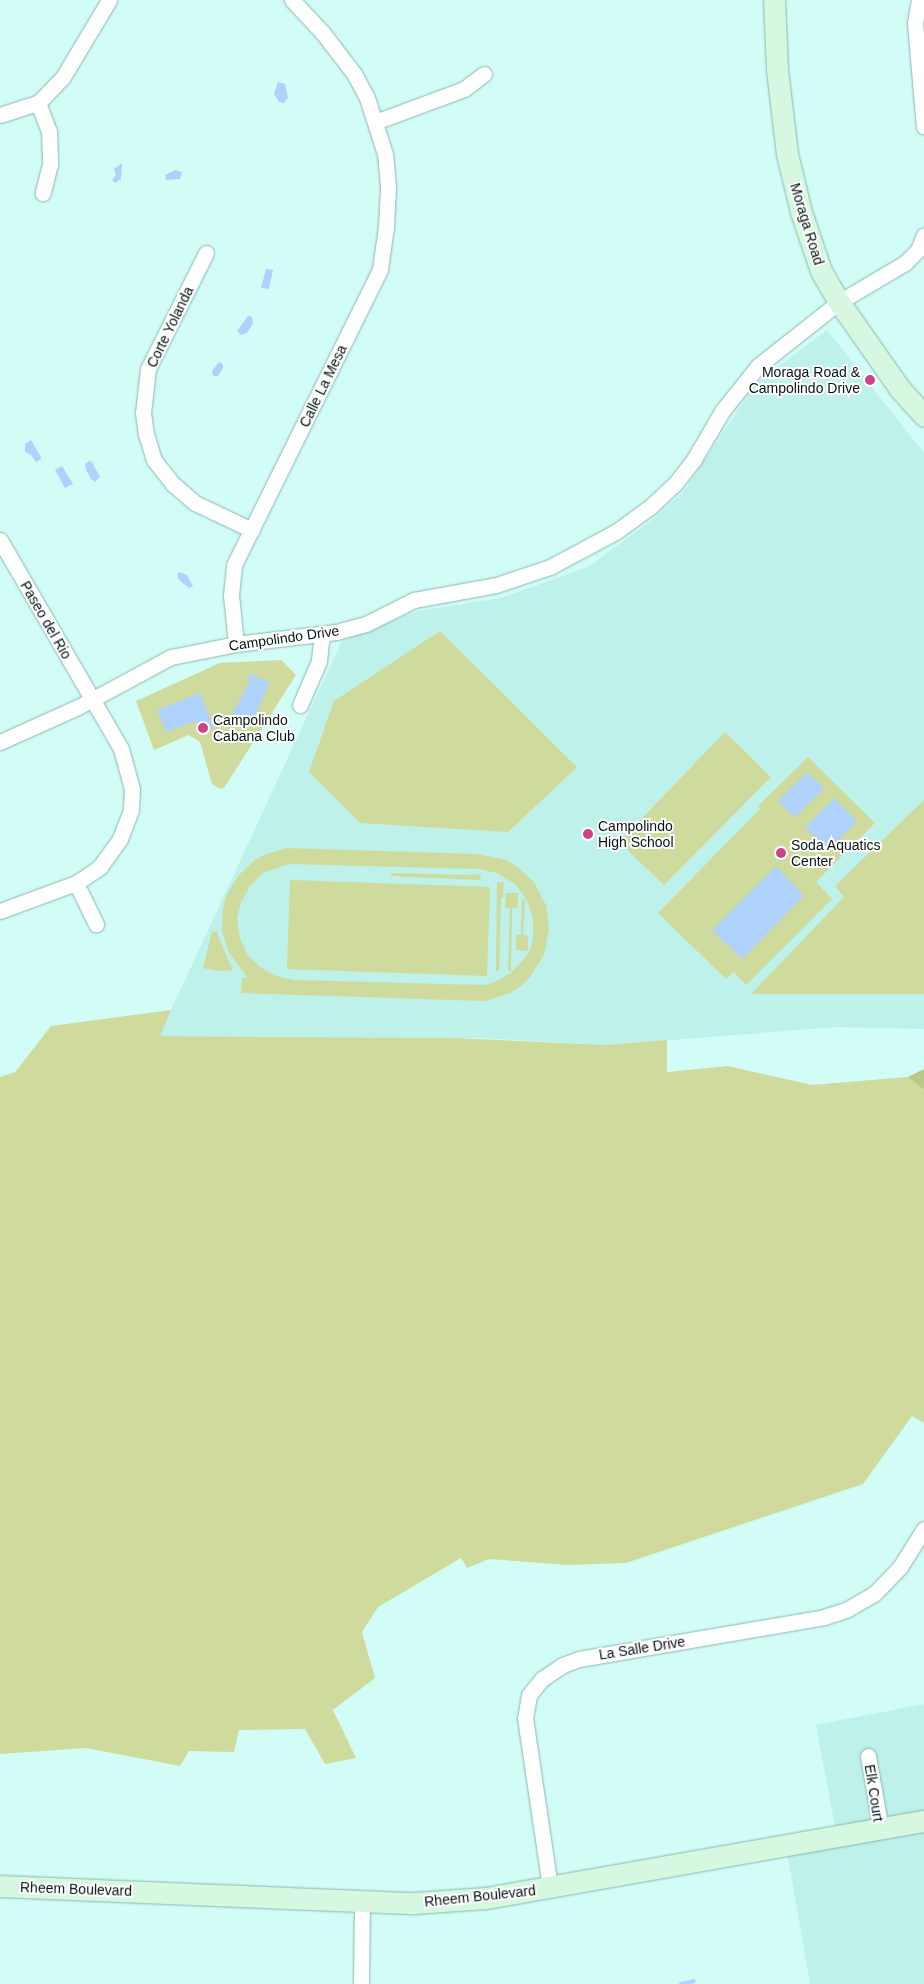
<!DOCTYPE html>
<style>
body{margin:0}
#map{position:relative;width:924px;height:1984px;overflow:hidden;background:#d1fdf6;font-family:Arial,sans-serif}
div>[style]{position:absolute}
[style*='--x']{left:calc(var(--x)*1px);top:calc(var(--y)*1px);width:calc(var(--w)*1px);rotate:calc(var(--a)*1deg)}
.built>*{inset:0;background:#bdf1ea}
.green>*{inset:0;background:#cedb9d}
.forest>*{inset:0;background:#bac786}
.water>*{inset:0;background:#aed2fc}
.stream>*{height:4px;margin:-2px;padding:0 2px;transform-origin:2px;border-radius:2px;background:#aed2fc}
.roads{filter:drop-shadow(0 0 1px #8cb6b0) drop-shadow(0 0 1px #8cb6b0)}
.street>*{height:15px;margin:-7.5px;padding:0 7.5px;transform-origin:7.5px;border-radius:7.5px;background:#fff}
.secondary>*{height:21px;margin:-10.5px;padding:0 10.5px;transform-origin:10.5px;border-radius:10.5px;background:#d6f8e0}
.dots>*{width:14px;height:14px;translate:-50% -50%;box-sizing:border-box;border:2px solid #fff;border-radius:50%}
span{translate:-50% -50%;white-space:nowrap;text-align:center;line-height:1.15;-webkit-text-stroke:4px #fff;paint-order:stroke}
.street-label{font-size:14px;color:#041412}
.poi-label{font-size:14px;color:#041412}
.right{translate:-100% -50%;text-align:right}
.left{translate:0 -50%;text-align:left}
</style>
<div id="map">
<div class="built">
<i style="clip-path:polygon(827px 330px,924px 453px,924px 1029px,836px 1027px,607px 1045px,479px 1038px,159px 1036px,342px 641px,417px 611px,501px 598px,588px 567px,652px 520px,683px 492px,757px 382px)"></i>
<i style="clip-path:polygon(924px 1704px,924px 1984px,810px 1984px,786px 1846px,837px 1837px,816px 1725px)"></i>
</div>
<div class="green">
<i style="clip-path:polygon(440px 631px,577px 767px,508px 832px,360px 823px,309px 772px,334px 701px)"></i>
<i style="clip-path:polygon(281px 660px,296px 675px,224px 788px,220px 789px,212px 784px,200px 742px,189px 735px,154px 750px,136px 701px,220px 663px)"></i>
<i style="clip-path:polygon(725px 732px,771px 777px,664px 885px,619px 842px)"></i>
<i style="clip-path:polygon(808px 757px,875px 823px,816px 882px,832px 899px,746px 985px,734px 972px,726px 979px,658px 913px,760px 809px,758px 806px)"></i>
<i style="clip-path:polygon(924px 800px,924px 994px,751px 994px,844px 897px,835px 886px)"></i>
<i style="clip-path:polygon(evenodd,287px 848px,478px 854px,503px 859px,515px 865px,534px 882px,546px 905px,549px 930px,544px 955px,530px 977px,521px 986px,510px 993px,486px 1001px,241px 993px,242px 978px,248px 978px,229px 953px,222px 931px,223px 908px,226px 896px,238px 876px,255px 860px,264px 855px,287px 848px,289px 864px,478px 869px,497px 873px,515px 884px,527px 900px,533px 919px,533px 940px,530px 949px,525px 958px,511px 973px,493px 983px,483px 985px,294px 980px,276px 976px,260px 967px,247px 954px,240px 938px,237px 919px,241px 902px,250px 886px,263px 873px,289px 864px)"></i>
<i style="clip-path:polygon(391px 873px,465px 875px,481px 874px,480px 880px,391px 876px)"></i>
<i style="clip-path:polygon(290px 880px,490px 887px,487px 976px,287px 969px)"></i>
<i style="clip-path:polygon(497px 882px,504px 882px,503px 898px,501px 898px,499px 971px,496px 971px)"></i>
<i style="clip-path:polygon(506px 893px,518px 893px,518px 908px,512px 908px,511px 971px,508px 971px,510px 908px,505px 908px)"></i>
<i style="clip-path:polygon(522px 899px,525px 899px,523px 935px,528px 936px,528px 951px,516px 950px,516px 935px,521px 935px)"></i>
<i style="clip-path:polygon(218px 931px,218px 936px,233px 970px,218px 971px,203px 968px,212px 932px)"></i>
<i style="clip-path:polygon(171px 1010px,160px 1036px,455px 1038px,607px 1045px,667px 1040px,667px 1072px,728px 1066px,812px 1085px,908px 1077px,924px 1090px,924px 1423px,912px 1416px,863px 1484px,626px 1563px,567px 1565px,489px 1559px,467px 1568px,461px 1558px,378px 1607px,362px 1632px,375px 1678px,333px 1710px,356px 1758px,325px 1764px,305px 1729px,239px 1730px,234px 1752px,189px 1751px,180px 1766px,86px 1748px,0 1754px,0 1077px,15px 1072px,51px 1026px)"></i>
</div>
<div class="forest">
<i style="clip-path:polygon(924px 1069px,924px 1090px,908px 1077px)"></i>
</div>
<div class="water">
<i style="clip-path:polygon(278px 82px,285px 84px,288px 98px,284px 103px,279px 102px,274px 94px)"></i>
<i style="clip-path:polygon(122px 163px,121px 179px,115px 183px,112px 180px,116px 175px,114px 169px)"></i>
<i style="clip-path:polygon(175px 170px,182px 172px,180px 179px,166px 180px,165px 175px)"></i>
<i style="clip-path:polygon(266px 269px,273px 270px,269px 289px,261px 288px)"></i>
<i style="clip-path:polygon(248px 316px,252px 317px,253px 323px,247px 333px,241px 335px,237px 331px)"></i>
<i style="clip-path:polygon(219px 362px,223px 364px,223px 368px,218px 376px,213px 376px,212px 371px)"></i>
<i style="clip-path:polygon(31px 440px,41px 457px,41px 459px,36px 462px,31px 455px,25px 452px,25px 444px)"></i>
<i style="clip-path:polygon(89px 461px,92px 462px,100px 477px,95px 482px,91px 479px,86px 470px,85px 464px)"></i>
<i style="clip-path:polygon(62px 466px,73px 484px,65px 488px,55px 470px)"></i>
<i style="clip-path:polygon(179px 572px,187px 575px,193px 586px,189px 588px,179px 580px,177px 575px)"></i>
<i style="clip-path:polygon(249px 673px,270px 682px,252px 722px,231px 712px,237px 706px,249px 681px)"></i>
<i style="clip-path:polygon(200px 693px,214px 728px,201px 733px,196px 721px,166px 732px,157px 710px)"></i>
<i style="clip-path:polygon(807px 772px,824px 788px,795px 817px,778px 801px)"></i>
<i style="clip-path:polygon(834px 798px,857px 821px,828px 850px,805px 827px)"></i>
<i style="clip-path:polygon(776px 866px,804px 896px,742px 959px,712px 930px)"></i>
</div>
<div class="stream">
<i style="--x:681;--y:1984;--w:13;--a:-13"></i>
</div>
<div class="roads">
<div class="street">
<i style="--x:919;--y:0;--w:23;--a:100"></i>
<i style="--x:915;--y:23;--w:104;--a:85.1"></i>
<i style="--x:38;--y:103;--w:30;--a:69"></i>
<i style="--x:49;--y:131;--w:33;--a:88"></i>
<i style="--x:50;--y:164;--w:30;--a:104"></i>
<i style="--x:0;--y:115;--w:40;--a:-18"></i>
<i style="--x:38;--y:103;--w:36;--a:-46"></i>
<i style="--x:63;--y:77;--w:90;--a:-59.1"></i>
<i style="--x:375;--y:122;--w:95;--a:-20.3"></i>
<i style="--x:464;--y:89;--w:25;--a:-37"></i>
<i style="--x:206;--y:253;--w:130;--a:116.6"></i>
<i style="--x:148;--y:369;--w:44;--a:96.5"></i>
<i style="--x:143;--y:413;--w:21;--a:82"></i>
<i style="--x:146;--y:434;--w:27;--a:73"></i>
<i style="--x:154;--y:460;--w:31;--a:52"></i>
<i style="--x:173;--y:484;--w:29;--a:41"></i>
<i style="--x:195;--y:503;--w:63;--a:25.3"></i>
<i style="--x:0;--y:540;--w:241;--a:59.9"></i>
<i style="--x:121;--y:749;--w:41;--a:74.6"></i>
<i style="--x:132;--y:789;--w:21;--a:93"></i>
<i style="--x:131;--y:810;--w:31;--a:111"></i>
<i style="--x:120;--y:839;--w:34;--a:126"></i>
<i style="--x:100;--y:867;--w:29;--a:146"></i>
<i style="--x:76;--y:883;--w:81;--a:159.8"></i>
<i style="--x:236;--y:644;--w:49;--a:-95.8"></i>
<i style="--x:231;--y:595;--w:30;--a:-84"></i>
<i style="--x:234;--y:565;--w:330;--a:-63.7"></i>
<i style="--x:380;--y:269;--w:42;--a:-81.9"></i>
<i style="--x:386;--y:227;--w:40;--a:-87.1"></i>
<i style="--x:388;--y:187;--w:33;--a:-95"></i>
<i style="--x:385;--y:154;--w:59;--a:-107.8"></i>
<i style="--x:367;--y:98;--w:26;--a:-118"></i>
<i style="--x:355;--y:75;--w:54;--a:-127.5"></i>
<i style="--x:322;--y:32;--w:44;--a:-133.2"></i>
<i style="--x:300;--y:705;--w:48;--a:-66.6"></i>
<i style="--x:319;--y:661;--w:27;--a:-84"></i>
<i style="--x:0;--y:742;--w:85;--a:-24.2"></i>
<i style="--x:78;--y:707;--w:106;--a:-28.3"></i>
<i style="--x:171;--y:657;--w:66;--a:-11.3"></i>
<i style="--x:236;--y:644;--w:101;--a:-6.8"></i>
<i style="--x:336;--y:632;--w:31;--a:-15"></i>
<i style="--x:366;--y:624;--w:54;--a:-26.6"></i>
<i style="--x:414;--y:600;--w:83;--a:-10.4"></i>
<i style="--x:496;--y:585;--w:57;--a:-18.4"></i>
<i style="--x:550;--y:567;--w:76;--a:-28.2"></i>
<i style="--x:617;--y:531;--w:41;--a:-36"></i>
<i style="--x:650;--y:507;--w:33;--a:-43"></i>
<i style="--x:674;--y:485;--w:33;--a:-52"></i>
<i style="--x:694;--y:459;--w:57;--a:-59.4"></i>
<i style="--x:723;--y:410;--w:56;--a:-51.5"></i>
<i style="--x:758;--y:366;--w:103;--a:-38.3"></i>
<i style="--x:839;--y:302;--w:77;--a:-30.6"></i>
<i style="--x:905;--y:263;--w:18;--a:-45"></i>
<i style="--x:918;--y:250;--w:16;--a:-68"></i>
<i style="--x:76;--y:883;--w:46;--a:64"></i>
<i style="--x:868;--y:1756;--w:75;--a:80"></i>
<i style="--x:550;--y:1887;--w:171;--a:-98.4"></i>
<i style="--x:525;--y:1718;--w:23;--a:-80"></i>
<i style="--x:529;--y:1695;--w:21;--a:-51"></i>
<i style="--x:542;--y:1679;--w:25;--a:-34"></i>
<i style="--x:563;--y:1665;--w:17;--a:-21"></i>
<i style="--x:579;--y:1659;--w:249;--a:-9.7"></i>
<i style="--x:824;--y:1617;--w:23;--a:-18"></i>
<i style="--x:846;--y:1610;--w:32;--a:-30"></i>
<i style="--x:874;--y:1594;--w:37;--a:-46"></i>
<i style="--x:900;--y:1567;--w:45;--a:-57.7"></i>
<i style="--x:361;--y:1984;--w:84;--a:-89.3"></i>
</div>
<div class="secondary">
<i style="--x:774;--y:0;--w:70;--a:87.5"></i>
<i style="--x:777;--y:70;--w:85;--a:83.2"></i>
<i style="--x:787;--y:154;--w:60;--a:76.4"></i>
<i style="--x:801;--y:212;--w:62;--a:71.3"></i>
<i style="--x:821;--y:271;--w:36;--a:60"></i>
<i style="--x:839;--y:302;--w:106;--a:55"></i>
<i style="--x:900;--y:389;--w:36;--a:48"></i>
<i style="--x:0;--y:1886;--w:414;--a:2.4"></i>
<i style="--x:414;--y:1903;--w:72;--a:-4"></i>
<i style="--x:486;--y:1898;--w:445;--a:-10"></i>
</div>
</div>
<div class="dots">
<i style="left:870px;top:380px;background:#ca4587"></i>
<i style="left:203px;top:728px;background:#ca4587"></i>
<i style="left:588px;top:834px;background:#ca4587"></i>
<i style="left:781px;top:853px;background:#ca4587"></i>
</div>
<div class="street-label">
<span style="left:807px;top:224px;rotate:73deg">Moraga Road</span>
<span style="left:170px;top:327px;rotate:-64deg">Corte Yolanda</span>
<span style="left:323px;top:386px;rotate:-64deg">Calle La Mesa</span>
<span style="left:46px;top:620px;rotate:60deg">Paseo del Rio</span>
<span style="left:284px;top:638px;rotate:-8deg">Campolindo Drive</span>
<span style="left:642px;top:1648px;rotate:-9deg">La Salle Drive</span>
<span style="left:874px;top:1793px;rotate:81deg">Elk Court</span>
<span style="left:76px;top:1889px;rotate:2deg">Rheem Boulevard</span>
<span style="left:480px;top:1896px;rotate:-6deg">Rheem Boulevard</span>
</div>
<div class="poi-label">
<span class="right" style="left:860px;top:380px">Moraga Road &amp;<br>Campolindo Drive</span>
<span class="left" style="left:213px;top:728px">Campolindo<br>Cabana Club</span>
<span class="left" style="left:598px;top:834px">Campolindo<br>High School</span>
<span class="left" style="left:791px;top:853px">Soda Aquatics<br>Center</span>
</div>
</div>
